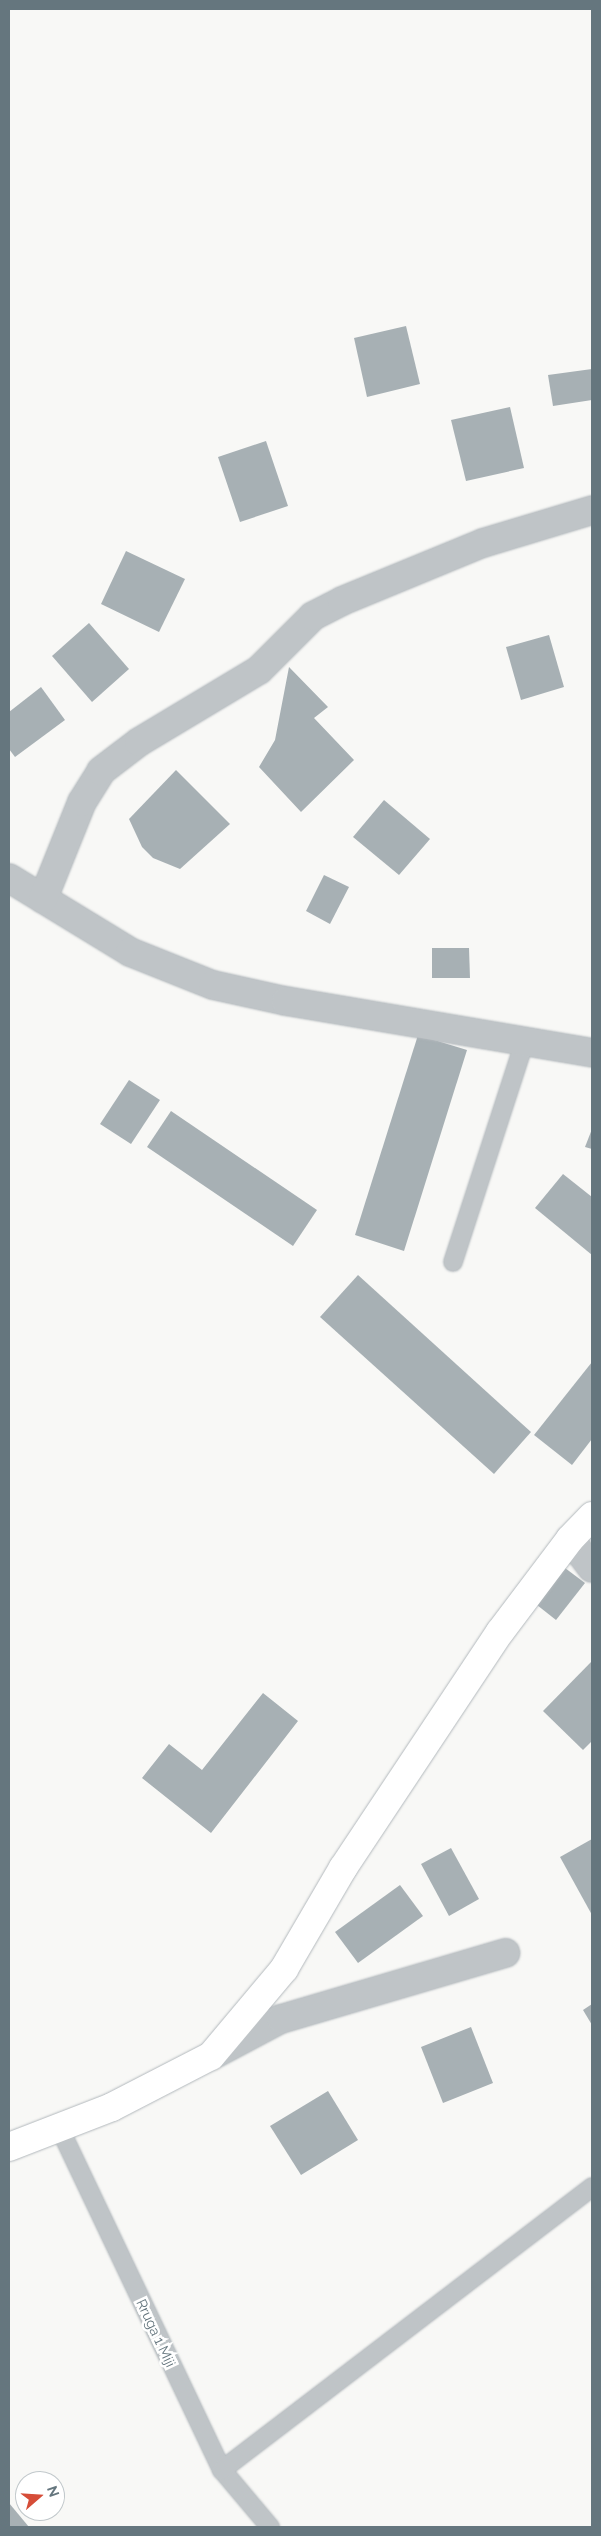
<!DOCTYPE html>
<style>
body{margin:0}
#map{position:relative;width:601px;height:2536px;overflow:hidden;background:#f8f8f6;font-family:Raleway,sans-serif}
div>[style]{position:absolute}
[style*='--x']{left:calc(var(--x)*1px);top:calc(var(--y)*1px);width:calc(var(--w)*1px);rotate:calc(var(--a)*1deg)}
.building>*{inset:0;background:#a7b0b4}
.roads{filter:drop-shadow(0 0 1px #b2b8bc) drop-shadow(0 0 1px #b2b8bc)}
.lane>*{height:18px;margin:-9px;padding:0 9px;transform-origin:9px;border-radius:9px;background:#bfc4c7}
.street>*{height:28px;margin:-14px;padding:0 14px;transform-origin:14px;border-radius:14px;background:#bfc4c7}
.secondary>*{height:28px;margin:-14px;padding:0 14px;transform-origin:14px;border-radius:14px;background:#fff}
span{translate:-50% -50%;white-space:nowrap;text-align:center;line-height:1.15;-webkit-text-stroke:5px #fff;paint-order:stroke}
.street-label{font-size:14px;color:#65767e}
.frame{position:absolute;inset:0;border:10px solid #65767e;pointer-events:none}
.north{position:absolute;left:15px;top:2471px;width:50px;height:50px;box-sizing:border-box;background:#fff;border:1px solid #c1c8cb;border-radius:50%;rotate:71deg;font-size:14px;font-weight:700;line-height:20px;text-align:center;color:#65767e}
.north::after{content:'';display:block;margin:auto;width:18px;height:22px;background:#d64d38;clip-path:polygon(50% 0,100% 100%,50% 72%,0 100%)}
</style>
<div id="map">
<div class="building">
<i style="clip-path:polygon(406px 326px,420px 384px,367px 397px,354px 338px)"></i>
<i style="clip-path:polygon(592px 369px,592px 400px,553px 406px,548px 375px)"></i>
<i style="clip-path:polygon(510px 407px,524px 468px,466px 481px,451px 420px)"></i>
<i style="clip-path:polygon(266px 441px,288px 506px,240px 522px,218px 457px)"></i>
<i style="clip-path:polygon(126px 551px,185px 579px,159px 632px,101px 604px)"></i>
<i style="clip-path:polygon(89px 623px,129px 669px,92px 702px,52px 656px)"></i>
<i style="clip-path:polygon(549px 635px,564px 687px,521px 700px,506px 647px)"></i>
<i style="clip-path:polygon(289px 667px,328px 707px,314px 718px,354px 760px,301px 812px,259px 767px,275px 740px)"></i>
<i style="clip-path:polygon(41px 687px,65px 720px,15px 757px,9px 749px,9px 712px)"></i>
<i style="clip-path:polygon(176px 770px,230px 824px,180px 869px,153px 858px,142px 847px,129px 819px)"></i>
<i style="clip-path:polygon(384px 800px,430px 839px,399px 875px,353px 837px)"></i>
<i style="clip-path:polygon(324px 875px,349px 887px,330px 924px,306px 911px)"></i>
<i style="clip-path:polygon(432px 948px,469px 948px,470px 978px,432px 978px)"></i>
<i style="clip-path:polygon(418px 1035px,467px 1050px,404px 1251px,355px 1235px)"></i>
<i style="clip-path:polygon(129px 1080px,160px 1100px,131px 1144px,100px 1124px)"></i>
<i style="clip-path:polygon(171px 1111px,317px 1210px,293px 1246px,147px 1147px)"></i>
<i style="clip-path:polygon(592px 1129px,592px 1149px,585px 1147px)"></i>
<i style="clip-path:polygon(563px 1174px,592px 1197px,592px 1255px,535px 1208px)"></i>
<i style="clip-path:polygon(358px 1275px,531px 1432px,494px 1474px,320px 1317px)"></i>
<i style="clip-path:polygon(592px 1362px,592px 1439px,572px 1465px,534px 1435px)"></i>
<i style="clip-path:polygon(565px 1568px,585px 1583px,556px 1620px,537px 1605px)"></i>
<i style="clip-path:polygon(592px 1661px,592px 1741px,583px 1750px,543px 1711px)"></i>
<i style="clip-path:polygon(263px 1693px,298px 1721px,211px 1833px,142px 1778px,169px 1744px,202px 1770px)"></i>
<i style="clip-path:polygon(592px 1839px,592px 1915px,560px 1857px)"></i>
<i style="clip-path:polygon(451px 1848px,479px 1899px,449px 1916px,421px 1864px)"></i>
<i style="clip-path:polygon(400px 1885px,423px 1916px,358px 1963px,335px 1932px)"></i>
<i style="clip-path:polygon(592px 2004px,592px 2025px,583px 2010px)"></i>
<i style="clip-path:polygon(471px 2027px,493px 2083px,443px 2103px,421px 2047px)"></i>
<i style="clip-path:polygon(328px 2091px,358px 2140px,301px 2175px,270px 2126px)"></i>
<i style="clip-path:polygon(9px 2503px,29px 2527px,9px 2527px)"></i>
</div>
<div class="roads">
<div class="lane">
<i style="--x:453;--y:1262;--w:233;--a:-72"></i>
<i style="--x:59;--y:2127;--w:380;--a:64.6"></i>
<i style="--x:222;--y:2470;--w:75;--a:49.9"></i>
<i style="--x:222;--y:2470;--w:466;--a:-37.4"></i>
</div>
<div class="street">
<i style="--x:9;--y:878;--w:142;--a:31.4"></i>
<i style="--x:130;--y:952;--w:89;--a:21.7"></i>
<i style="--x:213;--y:985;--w:75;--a:12.4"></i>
<i style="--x:286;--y:1001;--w:310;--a:9.6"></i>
<i style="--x:43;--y:899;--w:105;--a:-68.1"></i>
<i style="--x:82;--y:802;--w:36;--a:-58"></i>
<i style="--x:101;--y:771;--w:48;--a:-37.3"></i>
<i style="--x:139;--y:742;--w:140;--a:-31"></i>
<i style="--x:259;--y:670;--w:76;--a:-45"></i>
<i style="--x:313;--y:616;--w:33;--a:-27"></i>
<i style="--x:342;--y:601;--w:152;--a:-22.4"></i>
<i style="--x:483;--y:543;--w:114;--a:-16.8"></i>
<i style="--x:570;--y:1539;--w:36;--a:53"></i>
<i style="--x:211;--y:2056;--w:79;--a:-27.9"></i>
<i style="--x:281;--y:2019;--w:234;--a:-16.4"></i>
</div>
<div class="secondary">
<i style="--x:9;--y:2147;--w:110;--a:-21.2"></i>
<i style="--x:112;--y:2107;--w:111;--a:-27.3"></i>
<i style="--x:211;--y:2056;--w:114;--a:-50"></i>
<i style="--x:284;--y:1969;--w:117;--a:-59.7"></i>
<i style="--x:343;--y:1868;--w:283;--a:-56.4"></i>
<i style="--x:500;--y:1632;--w:116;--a:-53"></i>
<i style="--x:570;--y:1539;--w:32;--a:-46"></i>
</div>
</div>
<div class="street-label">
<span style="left:156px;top:2333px;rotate:65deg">Rruga 1 Miji</span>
</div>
<div class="frame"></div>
<div class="north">N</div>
</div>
